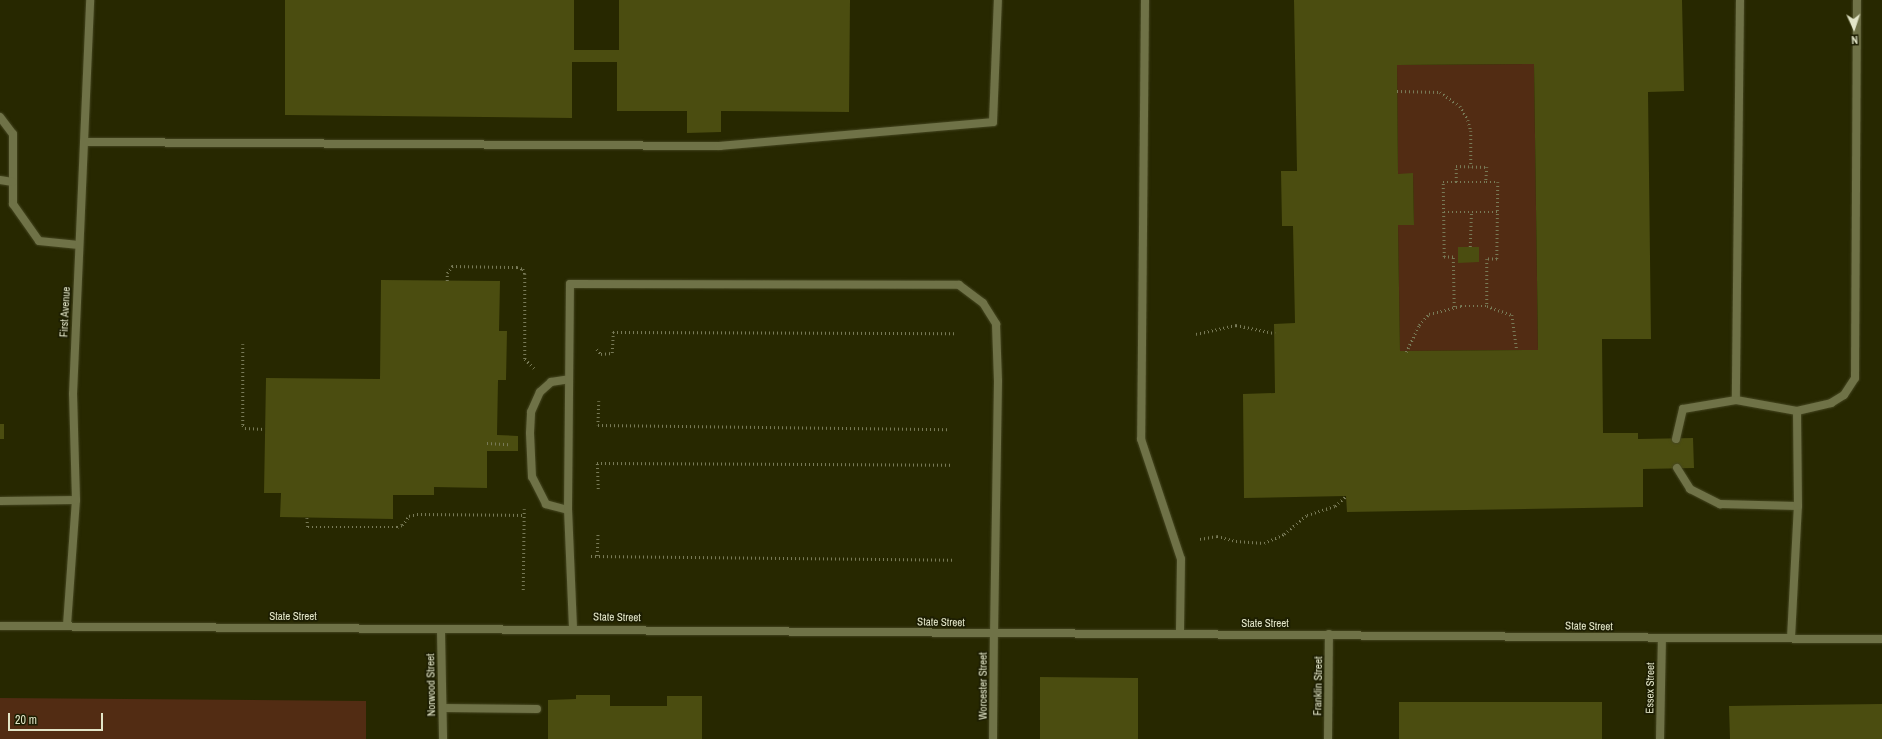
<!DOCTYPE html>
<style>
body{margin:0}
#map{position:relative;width:1882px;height:739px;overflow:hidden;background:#272800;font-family:"Archivo Narrow",sans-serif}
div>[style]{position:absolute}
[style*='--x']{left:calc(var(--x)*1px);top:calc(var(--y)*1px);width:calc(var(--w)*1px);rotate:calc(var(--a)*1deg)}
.green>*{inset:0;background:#522c13}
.building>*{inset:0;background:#4b4d10}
.path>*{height:2.5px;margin-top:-1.25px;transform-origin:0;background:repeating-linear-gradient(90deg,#787a57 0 1px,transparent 0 4px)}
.roads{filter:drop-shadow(0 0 1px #454620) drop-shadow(0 0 1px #454620)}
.service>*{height:8px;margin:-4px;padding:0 4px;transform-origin:4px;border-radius:4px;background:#6f7247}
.minor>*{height:8px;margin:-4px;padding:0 4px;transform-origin:4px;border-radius:4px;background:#6f7247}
.tertiary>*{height:8px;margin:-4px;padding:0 4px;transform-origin:4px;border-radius:4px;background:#6f7247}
span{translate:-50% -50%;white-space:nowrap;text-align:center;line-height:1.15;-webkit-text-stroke:3.5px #1d1e02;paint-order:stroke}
.street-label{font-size:11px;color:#e2e5c8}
.north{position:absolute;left:1834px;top:8px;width:40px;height:40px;-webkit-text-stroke:3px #1d1e02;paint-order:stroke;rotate:177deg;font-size:11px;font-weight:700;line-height:16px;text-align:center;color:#e2e5c8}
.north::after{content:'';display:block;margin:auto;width:14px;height:18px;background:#e2e5c8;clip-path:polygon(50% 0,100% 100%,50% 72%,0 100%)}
.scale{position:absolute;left:8px;top:713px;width:95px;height:18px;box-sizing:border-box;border:2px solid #e2e5c8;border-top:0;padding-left:5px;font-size:12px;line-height:14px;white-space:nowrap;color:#e2e5c8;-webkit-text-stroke:3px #1d1e02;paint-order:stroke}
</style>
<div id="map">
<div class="green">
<i style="clip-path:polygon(1534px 64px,1538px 350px,1400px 351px,1398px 225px,1414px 225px,1413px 174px,1398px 174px,1397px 65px)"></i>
<i style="clip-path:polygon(0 698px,366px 701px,366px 739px,0 739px)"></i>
</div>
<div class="building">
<i style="clip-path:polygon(285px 0,574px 0,574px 50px,619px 50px,619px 0,850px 0,849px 112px,721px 111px,721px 132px,687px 133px,687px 111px,617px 111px,617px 62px,572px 62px,572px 118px,285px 115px)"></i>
<i style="clip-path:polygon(evenodd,1294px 0,1682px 0,1684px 91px,1648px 92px,1651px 339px,1602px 339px,1603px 433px,1638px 433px,1638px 439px,1693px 438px,1694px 468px,1643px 469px,1643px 507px,1347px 512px,1346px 496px,1244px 498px,1243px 394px,1275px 393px,1274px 324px,1295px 323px,1293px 226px,1282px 226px,1281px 171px,1297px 171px,1294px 0,1534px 64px,1538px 350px,1400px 351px,1398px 225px,1414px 225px,1413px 173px,1398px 174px,1397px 65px,1534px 64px)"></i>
<i style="clip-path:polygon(1458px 247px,1479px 247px,1479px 262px,1458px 263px)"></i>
<i style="clip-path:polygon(381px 280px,500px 281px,499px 331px,507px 331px,506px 380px,498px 380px,497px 435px,518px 436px,518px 451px,487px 451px,487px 488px,434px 487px,434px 495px,393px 495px,393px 519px,280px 517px,281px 493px,264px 493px,266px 378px,380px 379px)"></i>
<i style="clip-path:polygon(0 424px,4px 424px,4px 439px,0 439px)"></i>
<i style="clip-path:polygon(1040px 677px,1138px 678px,1138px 739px,1040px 739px)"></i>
<i style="clip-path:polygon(576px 695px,610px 695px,610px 706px,667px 706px,667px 696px,702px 696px,702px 739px,548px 739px,548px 700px,576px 699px)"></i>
<i style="clip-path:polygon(1399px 702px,1602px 702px,1602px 739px,1399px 739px)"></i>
<i style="clip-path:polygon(1882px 704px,1882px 739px,1730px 739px,1729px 706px)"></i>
</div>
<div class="path">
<i style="--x:1397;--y:91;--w:43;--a:1.3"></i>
<i style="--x:1440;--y:92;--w:24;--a:35"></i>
<i style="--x:1460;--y:106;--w:16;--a:60"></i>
<i style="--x:1468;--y:120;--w:11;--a:75"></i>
<i style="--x:1471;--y:131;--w:36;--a:90"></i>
<i style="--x:1456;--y:182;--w:30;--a:0"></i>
<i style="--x:1444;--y:212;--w:54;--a:0"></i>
<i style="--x:1470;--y:247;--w:35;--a:-88"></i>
<i style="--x:447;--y:281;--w:8;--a:-90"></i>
<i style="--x:447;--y:273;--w:9;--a:-54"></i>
<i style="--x:452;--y:266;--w:65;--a:0.9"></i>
<i style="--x:517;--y:267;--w:6;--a:18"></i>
<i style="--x:523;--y:269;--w:5;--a:68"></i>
<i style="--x:525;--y:274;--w:85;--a:90"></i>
<i style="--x:525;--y:359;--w:13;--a:45"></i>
<i style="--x:1454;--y:307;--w:50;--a:-91.1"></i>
<i style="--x:1453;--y:257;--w:9;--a:180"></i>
<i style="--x:1444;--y:257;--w:75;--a:-90.8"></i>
<i style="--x:1443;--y:182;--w:13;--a:0"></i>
<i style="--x:1456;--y:182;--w:16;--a:-90"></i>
<i style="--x:1456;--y:166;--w:31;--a:2"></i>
<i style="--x:1487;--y:167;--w:15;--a:94"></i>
<i style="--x:1486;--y:182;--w:12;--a:0"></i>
<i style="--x:1498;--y:182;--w:77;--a:90.7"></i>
<i style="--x:1497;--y:259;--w:10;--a:180"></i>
<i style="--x:1487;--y:259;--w:47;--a:90"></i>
<i style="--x:1196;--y:334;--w:41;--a:-12.7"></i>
<i style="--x:1236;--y:325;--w:40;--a:12"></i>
<i style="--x:243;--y:344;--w:81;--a:90"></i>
<i style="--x:243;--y:425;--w:4;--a:56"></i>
<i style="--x:245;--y:428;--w:20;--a:3"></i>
<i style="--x:597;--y:349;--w:6;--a:51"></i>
<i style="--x:601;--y:354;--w:11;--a:-5"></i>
<i style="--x:612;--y:353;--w:21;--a:-87"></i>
<i style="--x:613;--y:332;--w:341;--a:0.2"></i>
<i style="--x:1406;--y:352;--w:30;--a:-64"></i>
<i style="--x:1419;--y:325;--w:15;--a:-48"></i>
<i style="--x:1429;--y:314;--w:33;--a:-14"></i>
<i style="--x:1461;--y:306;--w:26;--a:0"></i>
<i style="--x:1487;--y:306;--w:27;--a:20"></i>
<i style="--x:1512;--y:315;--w:35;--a:82"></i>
<i style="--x:599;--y:401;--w:24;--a:92"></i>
<i style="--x:598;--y:425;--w:352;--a:0.7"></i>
<i style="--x:487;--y:443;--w:22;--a:3"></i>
<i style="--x:598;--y:489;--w:26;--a:-92"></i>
<i style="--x:597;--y:463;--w:354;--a:0.3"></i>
<i style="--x:307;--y:518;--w:9;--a:84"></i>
<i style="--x:308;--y:527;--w:89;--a:0"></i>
<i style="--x:397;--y:527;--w:5;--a:-22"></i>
<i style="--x:402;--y:525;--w:11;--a:-52"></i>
<i style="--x:409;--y:516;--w:8;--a:-14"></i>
<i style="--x:417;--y:514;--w:107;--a:0.5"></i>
<i style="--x:1200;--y:539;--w:17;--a:-10"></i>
<i style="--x:1217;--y:536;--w:20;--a:15"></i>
<i style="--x:1236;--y:541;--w:28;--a:4"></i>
<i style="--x:1264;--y:543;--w:22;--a:-24"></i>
<i style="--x:1284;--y:534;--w:30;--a:-40"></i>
<i style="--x:1307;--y:515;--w:29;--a:-18"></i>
<i style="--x:1335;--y:506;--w:15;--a:-42"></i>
<i style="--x:591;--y:556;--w:363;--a:0.6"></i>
<i style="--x:597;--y:556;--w:23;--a:-88"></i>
<i style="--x:523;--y:590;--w:81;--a:-89.3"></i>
</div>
<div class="roads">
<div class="service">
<i style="--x:1145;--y:0;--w:439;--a:90.5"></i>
<i style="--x:1141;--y:439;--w:126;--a:71.6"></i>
<i style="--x:1181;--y:559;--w:75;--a:90.8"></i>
<i style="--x:1740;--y:0;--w:400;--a:90.6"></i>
<i style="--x:1736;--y:400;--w:62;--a:10.2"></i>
<i style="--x:1797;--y:411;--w:35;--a:-13"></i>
<i style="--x:1831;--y:403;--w:15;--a:-32"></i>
<i style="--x:1844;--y:395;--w:20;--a:-57"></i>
<i style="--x:1855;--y:378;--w:378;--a:-89.7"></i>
<i style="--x:0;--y:117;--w:21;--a:53"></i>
<i style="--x:13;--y:134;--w:70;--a:90"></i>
<i style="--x:13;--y:204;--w:45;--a:54.9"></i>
<i style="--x:39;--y:241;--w:40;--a:5.7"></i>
<i style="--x:84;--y:142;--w:636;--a:0.36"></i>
<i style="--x:720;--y:146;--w:274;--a:-5"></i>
<i style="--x:993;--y:122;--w:122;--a:-87.7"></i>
<i style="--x:0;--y:180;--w:13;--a:9"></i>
<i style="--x:1676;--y:439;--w:31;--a:-77"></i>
<i style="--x:1683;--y:409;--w:54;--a:-9.6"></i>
<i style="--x:1677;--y:468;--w:25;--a:58"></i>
<i style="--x:1690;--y:489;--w:34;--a:27"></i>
<i style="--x:1720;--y:504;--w:78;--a:1.5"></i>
<i style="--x:0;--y:501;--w:76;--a:-0.8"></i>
<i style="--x:568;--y:510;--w:23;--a:-165"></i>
<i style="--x:546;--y:504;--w:30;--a:-117"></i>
<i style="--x:532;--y:477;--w:44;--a:-92.6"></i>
<i style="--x:530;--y:433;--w:21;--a:-87"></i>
<i style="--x:531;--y:412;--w:22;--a:-66"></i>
<i style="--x:540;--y:392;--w:15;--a:-42"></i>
<i style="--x:551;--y:382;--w:18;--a:-9"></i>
<i style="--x:573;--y:628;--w:118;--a:-92.4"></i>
<i style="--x:568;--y:510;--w:226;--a:-89.5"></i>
<i style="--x:570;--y:284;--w:389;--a:0.1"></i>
<i style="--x:959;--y:285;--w:30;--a:37"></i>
<i style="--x:983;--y:303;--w:25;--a:58"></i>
<i style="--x:996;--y:324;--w:57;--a:88"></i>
<i style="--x:998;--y:381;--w:252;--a:90.9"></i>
<i style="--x:1791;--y:638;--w:132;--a:-87"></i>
<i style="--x:1798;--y:506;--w:95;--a:-90.6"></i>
<i style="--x:443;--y:708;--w:94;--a:0.6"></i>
</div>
<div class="minor">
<i style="--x:67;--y:625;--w:125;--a:-85.9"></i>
<i style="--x:76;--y:500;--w:106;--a:-91.6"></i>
<i style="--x:73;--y:394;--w:394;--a:-87.5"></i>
<i style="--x:441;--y:631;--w:108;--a:88.9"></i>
<i style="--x:993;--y:739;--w:106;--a:-89.5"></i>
<i style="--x:1328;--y:739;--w:105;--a:-89.5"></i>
<i style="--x:1660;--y:739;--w:101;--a:-88.9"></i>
</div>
<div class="tertiary">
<i style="--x:0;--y:626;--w:1882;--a:0.4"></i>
</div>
</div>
<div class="street-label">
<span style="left:65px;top:312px;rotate:-87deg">First Avenue</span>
<span style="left:293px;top:616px">State Street</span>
<span style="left:617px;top:617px;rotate:1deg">State Street</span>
<span style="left:941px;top:622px;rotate:1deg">State Street</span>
<span style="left:1265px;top:623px">State Street</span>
<span style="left:1589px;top:626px;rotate:1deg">State Street</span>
<span style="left:431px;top:685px;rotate:-91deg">Norwood Street</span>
<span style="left:983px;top:686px;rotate:-90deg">Worcester Street</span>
<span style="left:1318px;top:686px;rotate:-89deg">Franklin Street</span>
<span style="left:1650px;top:688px;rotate:-89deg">Essex Street</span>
</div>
<div class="north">N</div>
<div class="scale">20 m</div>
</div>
